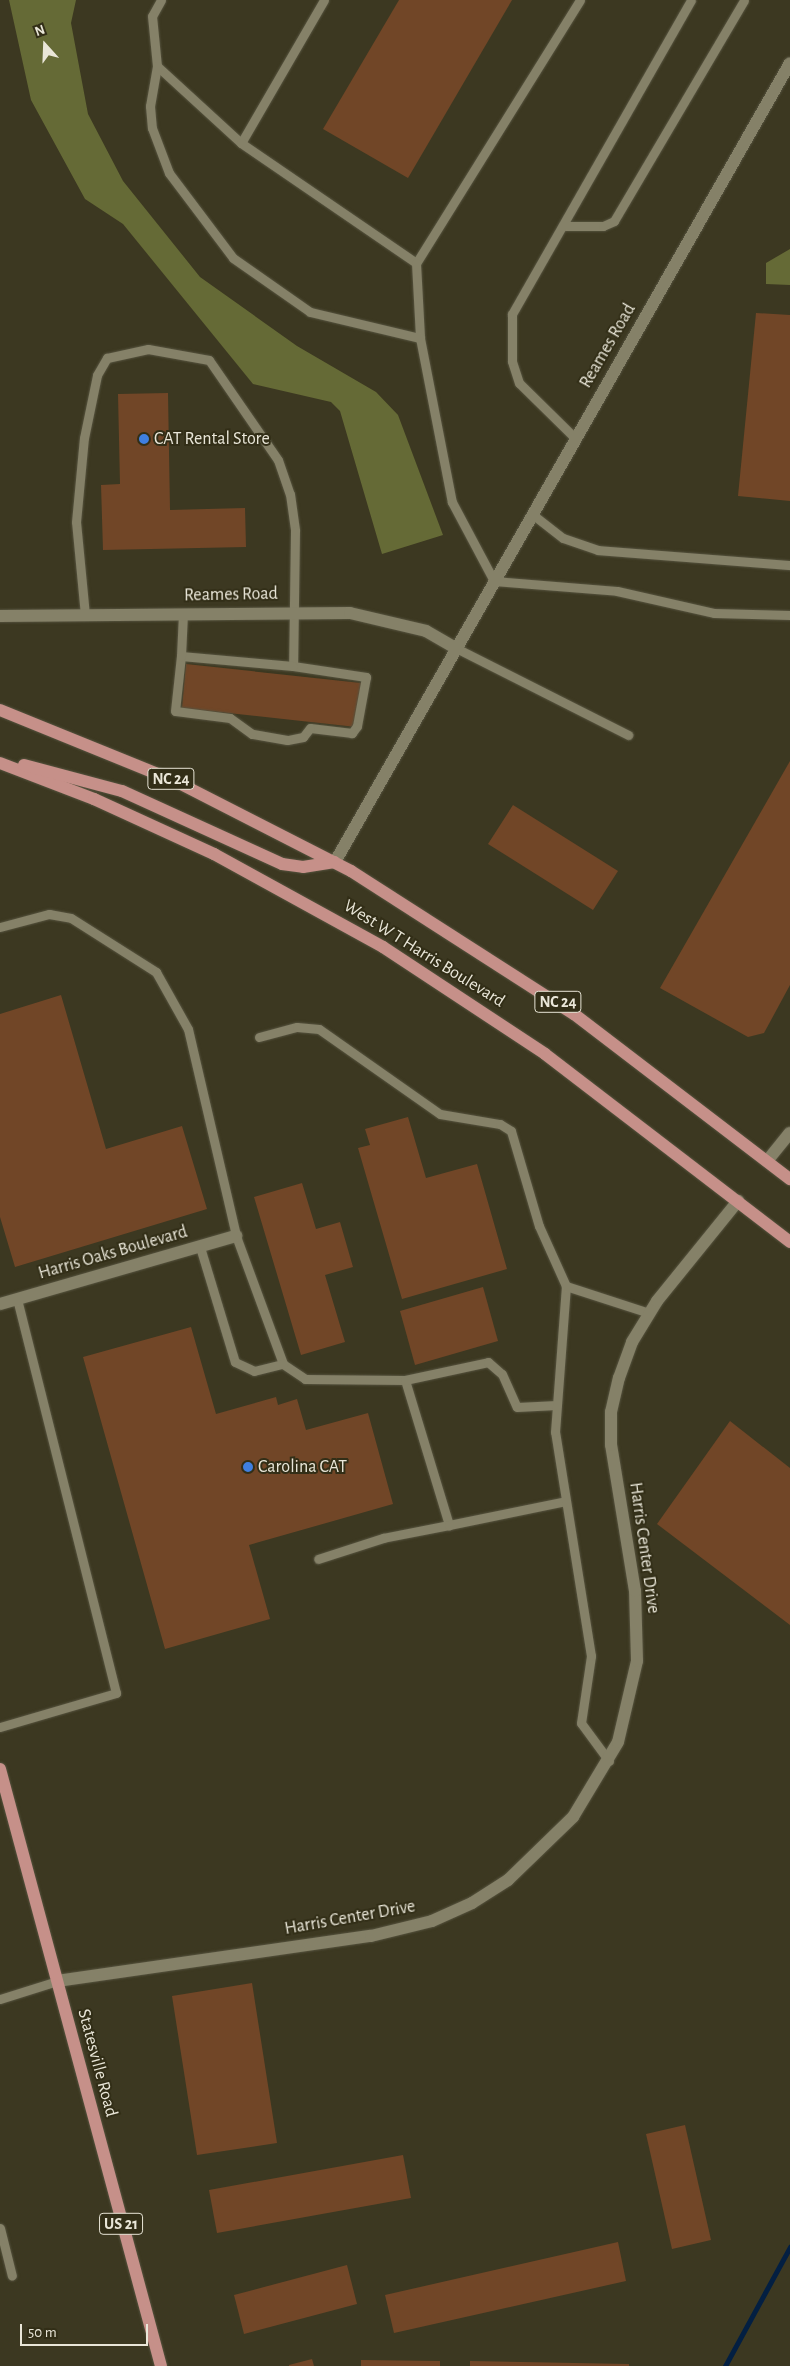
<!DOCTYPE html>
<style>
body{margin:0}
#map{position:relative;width:790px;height:2366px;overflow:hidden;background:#3c3821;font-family:"Alegreya Sans",sans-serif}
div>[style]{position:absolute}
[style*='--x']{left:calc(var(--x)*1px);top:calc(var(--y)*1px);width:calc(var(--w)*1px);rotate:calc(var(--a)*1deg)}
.forest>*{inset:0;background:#656a36}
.stream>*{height:5px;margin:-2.5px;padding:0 2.5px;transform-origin:2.5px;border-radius:2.5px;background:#031f42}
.building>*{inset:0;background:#714627}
.roads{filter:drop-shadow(0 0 1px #56533f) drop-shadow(0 0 1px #56533f)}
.lane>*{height:9px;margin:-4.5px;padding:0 4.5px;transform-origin:4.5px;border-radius:4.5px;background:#858168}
.street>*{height:12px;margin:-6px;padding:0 6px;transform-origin:6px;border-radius:6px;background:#858168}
.secondary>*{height:12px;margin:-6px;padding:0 6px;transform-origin:6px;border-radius:6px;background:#858168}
.primary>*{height:12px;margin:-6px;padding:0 6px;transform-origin:6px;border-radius:6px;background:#c69089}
.dots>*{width:14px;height:14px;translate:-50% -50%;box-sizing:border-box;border:2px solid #322e17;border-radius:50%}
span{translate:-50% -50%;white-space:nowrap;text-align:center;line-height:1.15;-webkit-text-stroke:4px #322e17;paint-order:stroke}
.shield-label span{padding:1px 4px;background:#322e17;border:1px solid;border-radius:4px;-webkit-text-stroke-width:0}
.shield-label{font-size:16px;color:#e9e6d8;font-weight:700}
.street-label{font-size:18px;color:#e9e6d8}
.poi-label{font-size:18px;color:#e9e6d8}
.left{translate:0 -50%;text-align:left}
.north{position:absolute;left:20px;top:20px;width:50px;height:50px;-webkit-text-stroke:4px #322e17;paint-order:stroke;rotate:340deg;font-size:14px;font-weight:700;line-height:20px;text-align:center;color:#e9e6d8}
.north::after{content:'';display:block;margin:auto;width:18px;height:22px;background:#e9e6d8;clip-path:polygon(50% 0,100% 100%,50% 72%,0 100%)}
.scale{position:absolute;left:20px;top:2324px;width:128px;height:22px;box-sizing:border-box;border:2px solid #e9e6d8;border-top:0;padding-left:6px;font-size:15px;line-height:18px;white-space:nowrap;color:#e9e6d8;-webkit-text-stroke:4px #322e17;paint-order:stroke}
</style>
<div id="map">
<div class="forest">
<i style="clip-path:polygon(9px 0,76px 0,71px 23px,88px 114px,123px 181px,200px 277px,297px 346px,376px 392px,398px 415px,443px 535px,382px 554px,340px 411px,331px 402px,253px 384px,123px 224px,85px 199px,31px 100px)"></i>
<i style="clip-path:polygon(790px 249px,790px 285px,766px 284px,766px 263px)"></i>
</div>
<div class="stream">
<i style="--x:725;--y:2366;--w:136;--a:-61.4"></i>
</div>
<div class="building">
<i style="clip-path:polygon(399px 0,512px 0,408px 178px,323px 129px)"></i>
<i style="clip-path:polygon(756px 313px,790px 315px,790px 501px,738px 496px)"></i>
<i style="clip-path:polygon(168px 393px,170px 510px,245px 508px,246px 547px,103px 550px,101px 485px,120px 484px,118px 394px)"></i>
<i style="clip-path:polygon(186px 664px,361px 683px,356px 727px,182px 708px)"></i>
<i style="clip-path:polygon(790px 761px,790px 985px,764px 1033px,748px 1037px,660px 988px)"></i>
<i style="clip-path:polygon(513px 805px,618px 871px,593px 910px,488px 844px)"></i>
<i style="clip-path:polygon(61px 995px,106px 1149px,182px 1126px,207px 1209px,15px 1267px,0 1217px,0 1014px)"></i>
<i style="clip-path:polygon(408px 1117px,426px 1178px,477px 1164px,507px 1269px,402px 1299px,358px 1148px,370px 1145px,365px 1129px)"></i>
<i style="clip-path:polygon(302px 1183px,316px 1229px,340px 1222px,353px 1267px,325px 1275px,345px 1342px,301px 1355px,254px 1197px)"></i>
<i style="clip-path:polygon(483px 1287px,498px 1341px,415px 1365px,400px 1311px)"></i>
<i style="clip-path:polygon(191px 1327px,216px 1414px,276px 1397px,278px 1405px,297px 1399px,306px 1430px,368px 1413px,393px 1504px,249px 1545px,270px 1619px,165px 1649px,83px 1357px)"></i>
<i style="clip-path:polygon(730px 1421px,790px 1468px,790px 1625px,657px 1524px)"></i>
<i style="clip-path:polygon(252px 1983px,277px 2143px,197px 2155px,172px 1996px)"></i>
<i style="clip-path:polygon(685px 2125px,711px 2240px,672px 2249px,646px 2134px)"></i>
<i style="clip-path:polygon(403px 2155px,411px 2198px,217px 2233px,209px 2190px)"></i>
<i style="clip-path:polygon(618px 2242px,626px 2281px,394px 2333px,385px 2295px)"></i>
<i style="clip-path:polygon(347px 2265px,357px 2304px,244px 2334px,234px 2295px)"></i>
<i style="clip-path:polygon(312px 2359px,314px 2366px,289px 2366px,289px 2365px)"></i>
<i style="clip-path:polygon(361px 2360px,440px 2361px,440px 2366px,361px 2366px)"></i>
<i style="clip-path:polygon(470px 2361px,629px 2364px,629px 2366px,470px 2366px)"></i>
</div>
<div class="roads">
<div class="lane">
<i style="--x:161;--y:0;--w:18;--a:119"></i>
<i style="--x:152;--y:16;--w:50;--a:84.3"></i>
<i style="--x:157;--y:66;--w:114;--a:42.5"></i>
<i style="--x:324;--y:0;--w:165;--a:120.1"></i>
<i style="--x:241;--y:143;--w:212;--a:34.4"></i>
<i style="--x:580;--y:0;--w:310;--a:121.9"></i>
<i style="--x:416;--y:263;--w:75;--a:86.9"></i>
<i style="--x:420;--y:338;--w:167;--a:79"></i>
<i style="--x:452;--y:502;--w:89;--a:62"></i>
<i style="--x:494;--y:581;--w:123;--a:4.6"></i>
<i style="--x:617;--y:591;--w:99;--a:12.8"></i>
<i style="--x:714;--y:613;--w:76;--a:1.5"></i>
<i style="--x:157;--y:66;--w:41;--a:99.9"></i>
<i style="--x:150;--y:106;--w:22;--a:85"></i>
<i style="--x:152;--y:128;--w:48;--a:69.3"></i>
<i style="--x:169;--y:173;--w:106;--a:53"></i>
<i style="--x:233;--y:258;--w:94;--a:35"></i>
<i style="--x:310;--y:312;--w:113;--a:13.3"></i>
<i style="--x:566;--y:226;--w:37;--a:0"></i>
<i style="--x:603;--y:226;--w:12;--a:-24"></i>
<i style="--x:614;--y:221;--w:256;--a:-59.5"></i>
<i style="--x:575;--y:438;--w:78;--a:-135.5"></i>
<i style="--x:519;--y:383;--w:23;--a:-108"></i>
<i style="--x:512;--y:361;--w:47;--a:-90"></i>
<i style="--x:512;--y:314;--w:361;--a:-60.3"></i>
<i style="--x:532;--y:514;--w:39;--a:38"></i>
<i style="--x:563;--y:538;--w:37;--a:19"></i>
<i style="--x:598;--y:550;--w:193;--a:4.5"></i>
<i style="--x:85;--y:615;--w:93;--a:-95.5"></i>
<i style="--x:76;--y:522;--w:84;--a:-84.6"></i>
<i style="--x:84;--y:438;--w:64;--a:-78.3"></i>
<i style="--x:97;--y:375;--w:20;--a:-60"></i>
<i style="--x:107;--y:358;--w:42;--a:-12.4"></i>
<i style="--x:148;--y:349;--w:62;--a:10.2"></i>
<i style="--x:209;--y:360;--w:121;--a:55.4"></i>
<i style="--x:278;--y:460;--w:36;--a:71"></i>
<i style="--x:290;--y:494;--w:37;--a:82"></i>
<i style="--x:295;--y:531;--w:135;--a:90.8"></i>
<i style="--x:293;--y:666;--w:74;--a:8.6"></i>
<i style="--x:366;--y:677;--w:50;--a:100.4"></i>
<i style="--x:357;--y:726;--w:9;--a:126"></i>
<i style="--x:352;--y:733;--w:42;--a:-173.2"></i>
<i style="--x:310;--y:728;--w:11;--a:128"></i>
<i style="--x:303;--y:737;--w:16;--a:169"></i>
<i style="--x:287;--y:740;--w:36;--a:-170"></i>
<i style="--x:252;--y:734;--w:27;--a:-144"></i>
<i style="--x:230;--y:718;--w:55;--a:-172.7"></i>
<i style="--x:175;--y:711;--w:55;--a:-83.8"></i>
<i style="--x:181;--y:656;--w:112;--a:5.1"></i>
<i style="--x:456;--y:648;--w:193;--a:26.8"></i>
<i style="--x:181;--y:656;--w:43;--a:-87.3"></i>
<i style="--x:0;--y:927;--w:51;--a:-14.9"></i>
<i style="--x:49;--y:914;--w:22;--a:10"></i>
<i style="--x:71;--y:918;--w:101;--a:32.4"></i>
<i style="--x:156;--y:972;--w:65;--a:60.7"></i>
<i style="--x:188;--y:1029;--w:212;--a:76.9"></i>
<i style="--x:236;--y:1236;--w:136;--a:69.8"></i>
<i style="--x:283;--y:1364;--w:27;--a:34"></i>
<i style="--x:305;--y:1379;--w:100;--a:0.6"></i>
<i style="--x:405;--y:1380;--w:152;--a:73.1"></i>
<i style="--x:449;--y:1525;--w:67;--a:168.9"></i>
<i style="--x:383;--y:1538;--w:68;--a:162.1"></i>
<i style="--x:259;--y:1037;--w:39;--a:-15"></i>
<i style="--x:297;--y:1027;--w:22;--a:5"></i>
<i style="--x:319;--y:1029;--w:148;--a:35.1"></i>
<i style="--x:440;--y:1114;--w:61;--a:9.5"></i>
<i style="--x:500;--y:1124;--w:13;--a:32"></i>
<i style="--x:511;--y:1131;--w:99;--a:73.6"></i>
<i style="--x:539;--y:1226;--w:66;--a:65.8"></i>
<i style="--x:200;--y:1247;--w:120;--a:73.1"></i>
<i style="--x:235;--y:1362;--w:21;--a:25"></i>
<i style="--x:254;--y:1371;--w:30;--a:-14"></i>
<i style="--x:405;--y:1380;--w:85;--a:-12.2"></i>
<i style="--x:488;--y:1362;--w:18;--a:41"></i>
<i style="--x:502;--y:1374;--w:36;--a:66"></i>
<i style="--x:517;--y:1407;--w:40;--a:-2.9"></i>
<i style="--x:449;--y:1525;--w:119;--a:-11.6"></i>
<i style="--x:0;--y:1727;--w:121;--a:-16.3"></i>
<i style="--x:116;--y:1693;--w:406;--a:-104.1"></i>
<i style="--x:609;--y:1761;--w:47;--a:-126.4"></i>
<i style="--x:581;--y:1723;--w:68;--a:-81.5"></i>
<i style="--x:591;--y:1656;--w:227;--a:-99.1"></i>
<i style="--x:555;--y:1432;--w:146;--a:-85.7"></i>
<i style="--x:566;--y:1286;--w:87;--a:18"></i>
<i style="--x:0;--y:1999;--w:60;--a:-17.5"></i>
<i style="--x:0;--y:2228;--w:49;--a:76"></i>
</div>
<div class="street">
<i style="--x:0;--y:616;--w:350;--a:-0.5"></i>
<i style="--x:350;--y:613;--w:78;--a:13.3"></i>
<i style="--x:426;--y:631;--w:34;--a:30"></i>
<i style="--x:767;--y:1161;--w:36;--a:-51"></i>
<i style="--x:0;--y:1304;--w:246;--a:-16.1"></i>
<i style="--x:57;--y:1981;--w:317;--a:-8.2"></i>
<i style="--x:371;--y:1936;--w:63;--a:-13.8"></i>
<i style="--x:432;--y:1921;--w:44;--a:-24.2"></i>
<i style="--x:472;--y:1903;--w:43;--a:-32.6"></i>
<i style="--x:508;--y:1880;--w:91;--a:-44.1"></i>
<i style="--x:573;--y:1817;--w:87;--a:-59"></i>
<i style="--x:618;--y:1742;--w:83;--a:-76.8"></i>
<i style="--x:637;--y:1661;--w:70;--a:-91.6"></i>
<i style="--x:635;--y:1591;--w:148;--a:-99.3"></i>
<i style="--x:611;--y:1445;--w:33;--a:-90"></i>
<i style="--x:611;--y:1412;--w:35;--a:-77"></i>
<i style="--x:619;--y:1378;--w:38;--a:-70"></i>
<i style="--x:632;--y:1342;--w:48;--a:-58.6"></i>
<i style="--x:657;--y:1301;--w:129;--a:-51"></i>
</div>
<div class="secondary">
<i style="--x:335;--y:862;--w:919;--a:-60.34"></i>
</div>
<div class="primary">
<i style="--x:0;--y:710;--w:189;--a:22.1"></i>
<i style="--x:175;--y:781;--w:198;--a:27.1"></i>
<i style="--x:351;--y:871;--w:265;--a:32.7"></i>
<i style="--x:574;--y:1014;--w:272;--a:37.4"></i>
<i style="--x:0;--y:763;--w:101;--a:21"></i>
<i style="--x:94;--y:799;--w:132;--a:24.6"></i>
<i style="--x:214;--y:854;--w:193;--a:28.8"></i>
<i style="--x:383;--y:947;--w:194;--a:33.4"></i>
<i style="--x:545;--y:1054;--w:309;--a:37.5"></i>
<i style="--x:24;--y:765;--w:101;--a:14.9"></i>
<i style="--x:122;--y:791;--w:176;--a:24.5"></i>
<i style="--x:282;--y:864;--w:21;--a:8"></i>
<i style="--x:303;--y:867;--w:32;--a:-9"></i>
<i style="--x:0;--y:1769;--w:618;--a:74.91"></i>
</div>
</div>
<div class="dots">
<i style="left:144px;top:439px;background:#3f7fe0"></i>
<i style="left:248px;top:1467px;background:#3f7fe0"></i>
</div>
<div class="shield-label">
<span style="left:171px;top:779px">NC 24</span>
<span style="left:558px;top:1002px">NC 24</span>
<span style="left:121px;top:2224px">US 21</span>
</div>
<div class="street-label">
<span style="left:608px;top:346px;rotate:-60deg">Reames Road</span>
<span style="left:231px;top:595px;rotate:-1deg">Reames Road</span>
<span style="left:424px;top:954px;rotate:32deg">West W T Harris Boulevard</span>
<span style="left:113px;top:1253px;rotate:-16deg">Harris Oaks Boulevard</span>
<span style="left:644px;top:1548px;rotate:82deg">Harris Center Drive</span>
<span style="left:350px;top:1918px;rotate:-10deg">Harris Center Drive</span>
<span style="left:97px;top:2063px;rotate:75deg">Statesville Road</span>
</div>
<div class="poi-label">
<span class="left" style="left:154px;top:439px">CAT Rental Store</span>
<span class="left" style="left:258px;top:1467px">Carolina CAT</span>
</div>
<div class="north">N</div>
<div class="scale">50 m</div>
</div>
